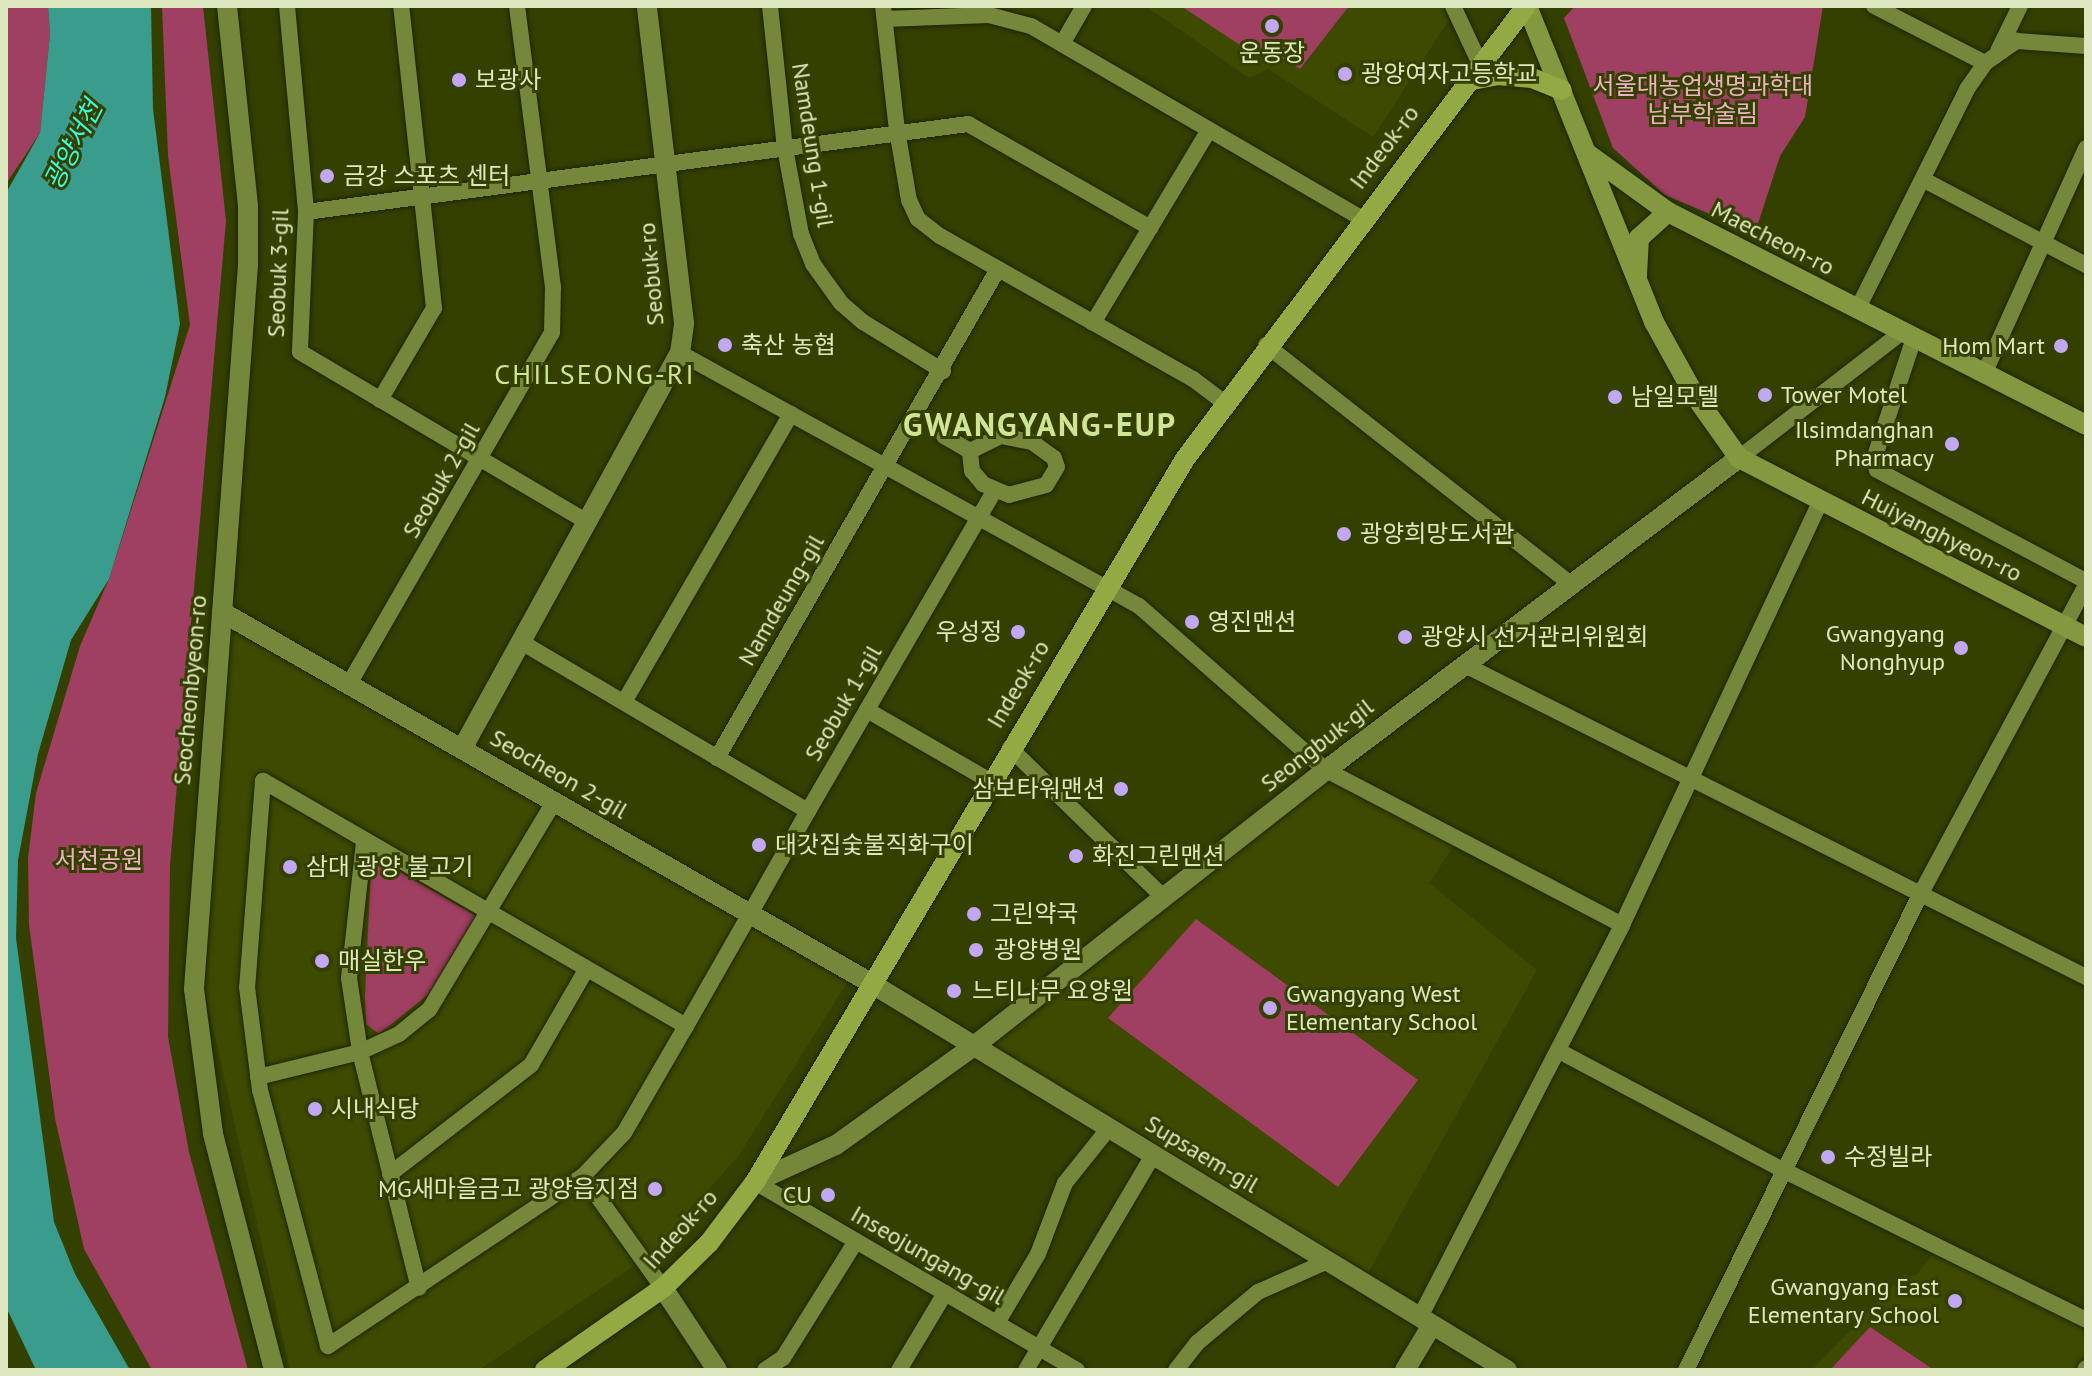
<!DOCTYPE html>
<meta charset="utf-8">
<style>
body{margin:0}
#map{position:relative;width:2092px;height:1376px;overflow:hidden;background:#344000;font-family:"PT Sans","Noto Sans KR",sans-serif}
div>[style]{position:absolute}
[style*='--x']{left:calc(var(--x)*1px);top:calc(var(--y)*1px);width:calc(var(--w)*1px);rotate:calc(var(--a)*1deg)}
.built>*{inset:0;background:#3d4a00}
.green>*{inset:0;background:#9f3f61}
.water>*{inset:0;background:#399c8c}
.roads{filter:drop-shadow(0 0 2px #1d2500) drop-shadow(0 0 2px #1d2500)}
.minor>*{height:16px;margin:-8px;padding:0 8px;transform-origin:8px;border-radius:8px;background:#75873a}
.tertiary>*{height:20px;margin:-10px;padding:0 10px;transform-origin:10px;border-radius:10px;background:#75873a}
.secondary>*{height:20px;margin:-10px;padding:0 10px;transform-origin:10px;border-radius:10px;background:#83983f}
.primary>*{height:20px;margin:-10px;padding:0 10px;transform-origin:10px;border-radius:10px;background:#92a944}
.dots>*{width:22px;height:22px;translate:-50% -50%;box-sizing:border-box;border:4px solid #344000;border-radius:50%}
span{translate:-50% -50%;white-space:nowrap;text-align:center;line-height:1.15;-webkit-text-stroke:6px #344000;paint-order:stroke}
.poi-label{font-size:24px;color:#dde8c1}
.left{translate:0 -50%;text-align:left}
.right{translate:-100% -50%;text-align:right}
.park-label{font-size:24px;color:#eeb1c2}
.street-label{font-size:24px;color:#dde8c1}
.water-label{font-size:26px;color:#3af9de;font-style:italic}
.quarter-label{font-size:28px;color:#cfe494;letter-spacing:2px}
.district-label{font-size:32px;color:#cfe494;font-weight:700;letter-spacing:2px}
.frame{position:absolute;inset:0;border:8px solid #dde8c1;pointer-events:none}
</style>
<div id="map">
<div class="built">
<i style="clip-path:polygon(1146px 6px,1458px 6px,1373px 137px,1268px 69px,1249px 78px)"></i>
<i style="clip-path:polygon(226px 625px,848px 981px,737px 1158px,646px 1258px,479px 1370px,292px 1370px,288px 1361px,205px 992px)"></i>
<i style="clip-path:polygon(1326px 770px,1456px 842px,1429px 883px,1537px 970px,1363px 1282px,974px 1046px)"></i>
<i style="clip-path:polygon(1935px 1253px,2082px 1327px,2086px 1356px,2080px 1370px,1812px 1370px,1904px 1275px,1915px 1276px)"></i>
</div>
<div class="green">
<i style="clip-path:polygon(6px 6px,48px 6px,50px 34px,40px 133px,6px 184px)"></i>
<i style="clip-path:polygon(162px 6px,203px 6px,226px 221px,170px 865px,168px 1037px,189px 1152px,248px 1370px,152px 1370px,84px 1249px,55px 1118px,29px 925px,28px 858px,36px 793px,80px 646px,109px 579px,190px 325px,168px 156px)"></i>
<i style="clip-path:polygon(1181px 6px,1349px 6px,1300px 69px,1264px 47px,1252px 53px)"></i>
<i style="clip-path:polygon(1575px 6px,1823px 6px,1805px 117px,1780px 156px,1755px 233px,1665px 195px,1613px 148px,1564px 18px)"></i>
<i style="clip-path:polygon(381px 861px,478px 917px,430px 993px,379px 1034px,366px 1024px,365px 996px,371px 867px)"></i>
<i style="clip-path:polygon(1196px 919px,1418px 1080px,1338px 1187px,1108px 1018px)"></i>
<i style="clip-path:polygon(1870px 1327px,1934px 1370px,1830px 1370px)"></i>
</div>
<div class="water">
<i style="clip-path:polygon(48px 6px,151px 6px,153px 109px,180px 324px,165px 397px,109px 579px,71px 640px,38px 754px,18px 860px,16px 938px,54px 1222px,75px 1274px,130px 1370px,36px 1370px,6px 1307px,6px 193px,40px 133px,50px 34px)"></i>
</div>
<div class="roads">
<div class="minor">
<i style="--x:287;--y:6;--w:207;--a:84.7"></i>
<i style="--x:306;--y:212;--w:140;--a:92.5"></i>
<i style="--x:300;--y:352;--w:334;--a:30.6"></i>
<i style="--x:770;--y:6;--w:143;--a:84"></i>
<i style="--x:785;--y:148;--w:87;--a:79.5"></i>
<i style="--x:801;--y:234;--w:32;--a:68"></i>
<i style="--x:813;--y:264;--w:48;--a:54.3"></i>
<i style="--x:841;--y:303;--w:29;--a:41"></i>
<i style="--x:863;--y:322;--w:94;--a:31.5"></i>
<i style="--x:883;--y:6;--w:125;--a:83.6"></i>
<i style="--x:897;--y:130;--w:71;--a:80.3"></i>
<i style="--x:909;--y:200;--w:21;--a:65"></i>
<i style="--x:918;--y:219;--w:28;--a:38"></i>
<i style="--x:940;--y:236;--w:291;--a:29.5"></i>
<i style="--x:1193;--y:379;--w:39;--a:37"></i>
<i style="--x:1453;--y:6;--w:64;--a:65"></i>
<i style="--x:1874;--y:6;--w:125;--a:27.2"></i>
<i style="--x:885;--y:19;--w:104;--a:-2.2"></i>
<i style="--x:989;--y:15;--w:43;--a:14.7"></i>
<i style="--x:1031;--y:26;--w:383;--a:30.2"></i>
<i style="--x:1062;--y:44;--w:44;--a:-59.9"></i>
<i style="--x:1998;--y:51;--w:50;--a:-63.9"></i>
<i style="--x:1924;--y:180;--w:183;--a:27.7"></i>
<i style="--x:306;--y:212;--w:668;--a:-7.57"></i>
<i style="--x:968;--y:124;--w:210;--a:29.7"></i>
<i style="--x:1857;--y:310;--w:247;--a:-63.5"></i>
<i style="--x:1967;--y:89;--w:32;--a:-55"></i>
<i style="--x:1985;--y:63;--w:39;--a:-35"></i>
<i style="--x:2017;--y:41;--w:69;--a:4.1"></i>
<i style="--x:1093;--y:323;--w:225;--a:-59"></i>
<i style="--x:1914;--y:338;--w:127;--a:108.3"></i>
<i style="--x:1874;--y:459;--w:11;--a:75"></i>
<i style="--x:1877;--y:470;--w:237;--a:28"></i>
<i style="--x:1266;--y:345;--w:389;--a:38.1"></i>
<i style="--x:680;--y:353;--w:524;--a:28.86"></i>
<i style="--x:1139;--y:606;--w:249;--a:41.3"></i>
<i style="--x:1326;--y:770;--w:334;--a:27.6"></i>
<i style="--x:1984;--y:374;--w:248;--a:-65.7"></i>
<i style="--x:380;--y:400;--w:107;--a:-59.6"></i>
<i style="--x:434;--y:308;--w:304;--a:-96.2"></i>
<i style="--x:944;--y:436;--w:30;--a:30"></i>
<i style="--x:1001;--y:436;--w:32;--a:11"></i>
<i style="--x:1032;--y:442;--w:27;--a:36"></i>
<i style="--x:1054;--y:458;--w:9;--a:72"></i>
<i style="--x:1057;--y:467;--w:21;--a:121"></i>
<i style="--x:1046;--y:485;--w:38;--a:165"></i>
<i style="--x:1009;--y:495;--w:28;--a:-157"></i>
<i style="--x:983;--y:484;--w:17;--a:-130"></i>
<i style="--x:972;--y:471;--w:20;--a:-96"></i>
<i style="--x:970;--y:451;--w:34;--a:-26"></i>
<i style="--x:1739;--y:458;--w:206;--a:-37.7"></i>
<i style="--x:521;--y:642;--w:333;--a:30.5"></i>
<i style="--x:1465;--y:665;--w:695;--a:26.68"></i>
<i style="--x:349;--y:684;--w:405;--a:-60"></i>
<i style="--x:552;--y:333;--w:46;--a:-88.8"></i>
<i style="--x:553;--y:287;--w:283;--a:-97.3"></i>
<i style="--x:624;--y:702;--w:333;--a:-59.9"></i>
<i style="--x:867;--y:710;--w:142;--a:30"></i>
<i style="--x:1010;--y:748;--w:215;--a:44.2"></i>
<i style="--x:717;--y:758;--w:564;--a:-60.12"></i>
<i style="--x:364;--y:842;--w:137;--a:96.3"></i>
<i style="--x:349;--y:978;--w:75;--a:81.5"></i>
<i style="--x:360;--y:1052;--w:243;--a:76"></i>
<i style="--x:686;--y:1026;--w:489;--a:-149.9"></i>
<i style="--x:263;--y:781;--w:207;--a:94.4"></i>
<i style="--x:247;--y:987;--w:104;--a:82.8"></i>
<i style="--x:260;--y:1090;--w:265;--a:75.1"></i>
<i style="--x:328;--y:1346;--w:306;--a:-33.7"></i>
<i style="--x:583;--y:1176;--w:59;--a:-46.4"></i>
<i style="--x:624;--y:1133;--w:124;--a:-59.9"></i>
<i style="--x:686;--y:1026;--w:129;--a:-60.3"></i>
<i style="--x:750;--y:914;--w:118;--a:-60.6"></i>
<i style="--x:808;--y:811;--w:369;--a:-59.8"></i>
<i style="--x:1559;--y:1051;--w:254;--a:28"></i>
<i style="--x:1783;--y:1170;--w:338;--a:26.3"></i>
<i style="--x:258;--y:1077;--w:105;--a:-13.8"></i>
<i style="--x:360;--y:1052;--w:43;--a:-24.8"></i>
<i style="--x:399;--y:1034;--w:38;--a:-39"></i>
<i style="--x:429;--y:1010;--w:243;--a:-59"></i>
<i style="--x:390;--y:1174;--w:178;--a:-37.7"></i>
<i style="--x:531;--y:1065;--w:110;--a:-59.9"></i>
<i style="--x:583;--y:1176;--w:138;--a:54.5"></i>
<i style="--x:755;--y:1182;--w:373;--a:30.3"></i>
<i style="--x:1420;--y:1317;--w:441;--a:-62.7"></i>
<i style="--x:1622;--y:925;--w:467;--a:-64.9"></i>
<i style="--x:997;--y:1323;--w:80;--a:-59.3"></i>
<i style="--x:1038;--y:1254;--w:76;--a:-69.2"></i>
<i style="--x:1065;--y:1183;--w:70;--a:-51.3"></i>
<i style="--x:765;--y:1370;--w:22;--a:-34"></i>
<i style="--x:783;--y:1358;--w:138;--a:-58"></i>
<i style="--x:899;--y:1370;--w:90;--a:-59.1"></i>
<i style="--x:1026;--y:1370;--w:250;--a:-59.4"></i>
<i style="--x:1176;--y:1370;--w:34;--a:-52"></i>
<i style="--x:1197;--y:1343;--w:80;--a:-39.9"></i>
<i style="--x:1258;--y:1292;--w:77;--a:-23.9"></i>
<i style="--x:1686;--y:1370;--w:530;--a:-63.77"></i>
<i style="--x:1920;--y:895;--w:351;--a:-61.8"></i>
<i style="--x:2085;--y:1370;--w:2;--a:-63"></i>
</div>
<div class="tertiary">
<i style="--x:227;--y:6;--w:202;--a:84"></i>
<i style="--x:248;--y:207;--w:58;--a:90"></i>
<i style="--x:248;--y:265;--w:726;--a:94.27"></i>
<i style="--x:194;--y:989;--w:146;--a:82.5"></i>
<i style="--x:213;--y:1134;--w:244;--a:75.5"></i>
<i style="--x:222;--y:612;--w:745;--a:29.76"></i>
<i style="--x:869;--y:982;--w:747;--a:31.31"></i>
<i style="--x:462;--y:749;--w:452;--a:-61.2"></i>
<i style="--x:680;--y:353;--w:30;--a:-82"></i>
<i style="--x:684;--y:323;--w:319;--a:-96.7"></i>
<i style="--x:755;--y:1182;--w:89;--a:-24.6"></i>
<i style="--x:836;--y:1145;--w:170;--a:-35.7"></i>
<i style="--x:974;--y:1046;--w:447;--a:-38.1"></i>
<i style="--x:1326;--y:770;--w:518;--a:-37.07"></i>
<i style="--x:663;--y:1288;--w:98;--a:56.6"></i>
<i style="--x:1405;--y:1370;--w:52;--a:-59"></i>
</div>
<div class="secondary">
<i style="--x:1527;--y:6;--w:341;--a:68.1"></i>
<i style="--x:1654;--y:322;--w:85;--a:61"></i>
<i style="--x:1695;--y:396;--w:76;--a:54.6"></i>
<i style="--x:1739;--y:458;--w:390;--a:27.3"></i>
<i style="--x:1588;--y:154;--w:99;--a:35.9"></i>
<i style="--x:1668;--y:212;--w:469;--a:27"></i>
<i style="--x:1637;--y:275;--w:37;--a:-87"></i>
<i style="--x:1639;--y:238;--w:39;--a:-42"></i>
</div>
<div class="primary">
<i style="--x:1467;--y:81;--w:31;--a:-11"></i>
<i style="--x:1497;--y:75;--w:35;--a:5"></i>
<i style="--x:1532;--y:78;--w:32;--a:22"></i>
<i style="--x:545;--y:1370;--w:144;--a:-34.8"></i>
<i style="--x:663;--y:1288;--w:64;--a:-44.4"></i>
<i style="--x:709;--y:1243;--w:76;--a:-53"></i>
<i style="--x:755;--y:1182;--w:841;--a:-59.26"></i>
<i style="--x:1185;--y:459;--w:567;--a:-53.03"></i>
</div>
</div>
<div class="dots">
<i style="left:1272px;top:26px;background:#c2a7f2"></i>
<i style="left:1345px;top:74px;background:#c2a7f2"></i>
<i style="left:459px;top:80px;background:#c2a7f2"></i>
<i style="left:327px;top:176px;background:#c2a7f2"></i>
<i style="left:725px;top:345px;background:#c2a7f2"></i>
<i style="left:2061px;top:346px;background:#c2a7f2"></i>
<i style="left:1765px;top:395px;background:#c2a7f2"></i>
<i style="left:1615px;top:397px;background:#c2a7f2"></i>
<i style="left:1952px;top:444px;background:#c2a7f2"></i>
<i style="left:1344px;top:534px;background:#c2a7f2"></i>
<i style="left:1192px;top:622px;background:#c2a7f2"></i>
<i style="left:1018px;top:632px;background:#c2a7f2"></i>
<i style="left:1405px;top:637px;background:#c2a7f2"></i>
<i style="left:1961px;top:648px;background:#c2a7f2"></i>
<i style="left:1121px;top:789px;background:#c2a7f2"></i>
<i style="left:759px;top:845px;background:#c2a7f2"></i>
<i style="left:1076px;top:856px;background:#c2a7f2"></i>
<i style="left:290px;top:867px;background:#c2a7f2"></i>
<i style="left:974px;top:914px;background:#c2a7f2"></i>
<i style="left:976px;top:950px;background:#c2a7f2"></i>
<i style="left:322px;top:961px;background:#c2a7f2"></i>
<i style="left:954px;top:991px;background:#c2a7f2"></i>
<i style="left:1270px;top:1008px;background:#c2a7f2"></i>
<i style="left:315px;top:1109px;background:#c2a7f2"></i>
<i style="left:1828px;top:1157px;background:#c2a7f2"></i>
<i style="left:655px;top:1189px;background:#c2a7f2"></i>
<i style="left:828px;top:1195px;background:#c2a7f2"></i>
<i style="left:1955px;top:1301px;background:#c2a7f2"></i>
</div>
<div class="poi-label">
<span style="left:1272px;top:53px">운동장</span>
<span class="left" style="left:1361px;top:74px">광양여자고등학교</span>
<span class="left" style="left:475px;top:80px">보광사</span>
<span class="left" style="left:343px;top:176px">금강 스포츠 센터</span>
<span class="left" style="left:741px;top:345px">축산 농협</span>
<span class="right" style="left:2045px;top:346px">Hom Mart</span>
<span class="left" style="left:1781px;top:395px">Tower Motel</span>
<span class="left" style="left:1631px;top:397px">남일모텔</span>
<span class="right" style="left:1934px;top:444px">Ilsimdanghan<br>Pharmacy</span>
<span class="left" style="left:1360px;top:534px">광양희망도서관</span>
<span class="left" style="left:1208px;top:622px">영진맨션</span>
<span class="right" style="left:1002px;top:632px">우성정</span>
<span class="right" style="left:1945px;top:648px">Gwangyang<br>Nonghyup</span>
<span class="left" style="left:1421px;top:637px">광양시 선거관리위원회</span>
<span class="right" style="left:1105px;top:789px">삼보타워맨션</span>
<span class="left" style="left:775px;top:845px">대갓집숯불직화구이</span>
<span class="left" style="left:1092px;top:856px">화진그린맨션</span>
<span class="left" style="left:306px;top:867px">삼대 광양 불고기</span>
<span class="left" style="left:990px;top:914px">그린약국</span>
<span class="left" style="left:994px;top:950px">광양병원</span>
<span class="left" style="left:338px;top:961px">매실한우</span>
<span class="left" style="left:972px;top:991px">느티나무 요양원</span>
<span class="left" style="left:1286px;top:1008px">Gwangyang West<br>Elementary School</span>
<span class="left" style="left:331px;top:1109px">시내식당</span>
<span class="left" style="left:1844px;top:1157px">수정빌라</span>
<span class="right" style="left:639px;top:1189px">MG새마을금고 광양읍지점</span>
<span class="right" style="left:812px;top:1195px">CU</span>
<span class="right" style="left:1939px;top:1301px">Gwangyang East<br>Elementary School</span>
</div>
<div class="park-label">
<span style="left:1703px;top:100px">서울대농업생명과학대<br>남부학술림</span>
<span style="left:99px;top:860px">서천공원</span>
</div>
<div class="street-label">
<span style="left:813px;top:145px;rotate:81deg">Namdeung 1-gil</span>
<span style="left:1384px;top:147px;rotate:-53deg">Indeok-ro</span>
<span style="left:1773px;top:238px;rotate:27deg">Maecheon-ro</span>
<span style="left:278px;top:273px;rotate:-88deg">Seobuk 3-gil</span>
<span style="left:651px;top:274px;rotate:-95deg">Seobuk-ro</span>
<span style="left:441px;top:480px;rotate:-60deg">Seobuk 2-gil</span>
<span style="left:1942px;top:535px;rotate:27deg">Huiyanghyeon-ro</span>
<span style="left:781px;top:600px;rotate:-60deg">Namdeung-gil</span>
<span style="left:1018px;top:684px;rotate:-59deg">Indeok-ro</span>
<span style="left:190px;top:690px;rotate:-85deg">Seocheonbyeon-ro</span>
<span style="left:843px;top:703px;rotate:-60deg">Seobuk 1-gil</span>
<span style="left:1317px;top:745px;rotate:-38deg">Seongbuk-gil</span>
<span style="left:559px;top:774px;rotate:30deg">Seocheon 2-gil</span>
<span style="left:1202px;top:1154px;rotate:31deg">Supsaem-gil</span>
<span style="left:680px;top:1229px;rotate:-48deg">Indeok-ro</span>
<span style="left:928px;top:1255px;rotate:30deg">Inseojungang-gil</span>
</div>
<div class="water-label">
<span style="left:73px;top:145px;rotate:-63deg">광양서천</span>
</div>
<div class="quarter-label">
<span style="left:595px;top:374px">CHILSEONG-RI</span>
</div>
<div class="district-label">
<span style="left:1040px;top:424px">GWANGYANG-EUP</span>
</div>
<div class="frame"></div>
</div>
